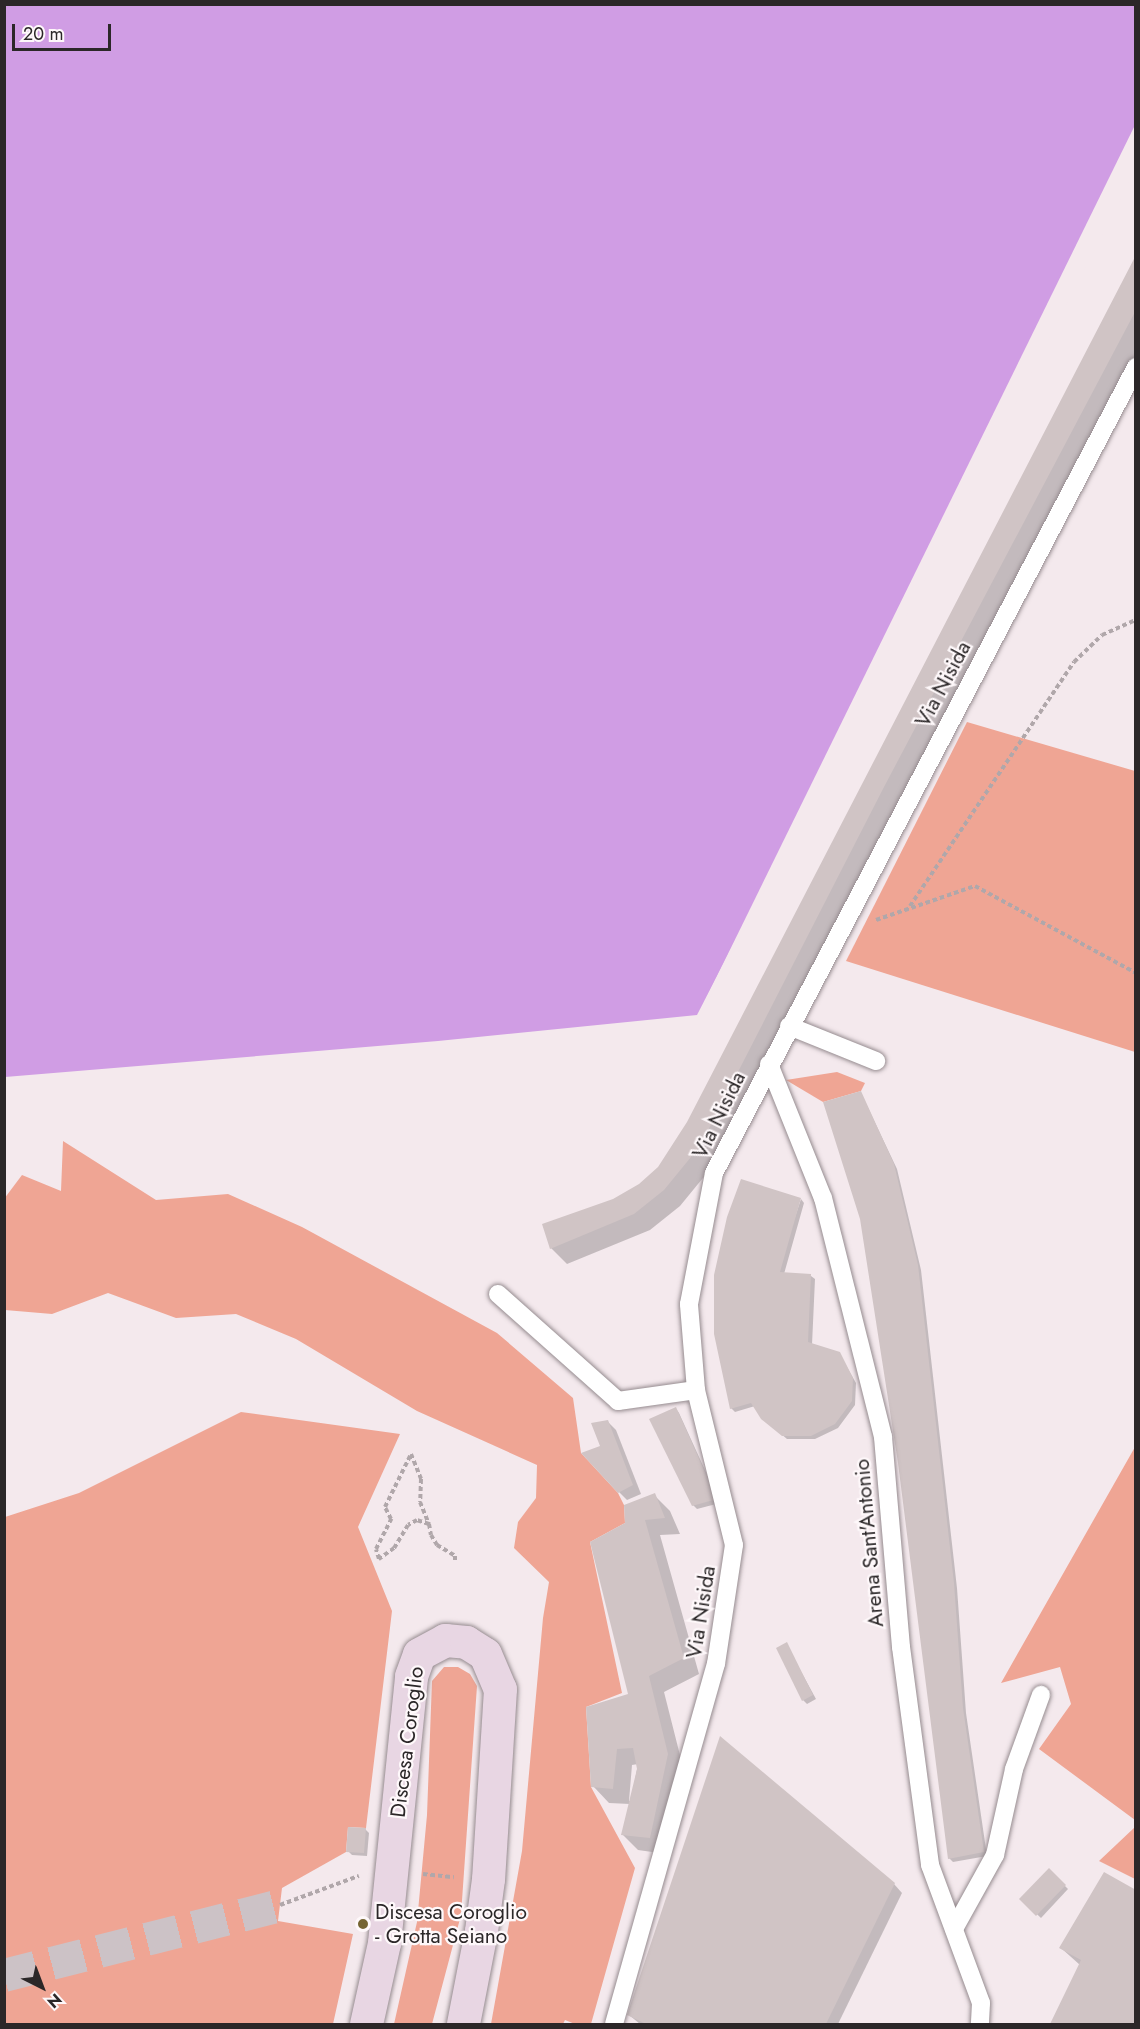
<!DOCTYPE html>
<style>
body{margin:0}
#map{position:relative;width:1140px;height:2029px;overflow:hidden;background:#f4e9ed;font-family:Jost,sans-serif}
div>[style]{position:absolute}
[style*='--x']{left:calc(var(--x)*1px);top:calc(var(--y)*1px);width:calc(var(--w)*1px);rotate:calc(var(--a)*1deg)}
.green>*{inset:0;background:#efa594}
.water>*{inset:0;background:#d09de4}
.pier>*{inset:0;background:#f4e9ed}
.shadow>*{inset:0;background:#0003}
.building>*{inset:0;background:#d0c4c5}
.street-tunnel>*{height:33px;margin-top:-16.5px;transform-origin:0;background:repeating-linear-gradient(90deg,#ccc2c6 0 33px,transparent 0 49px)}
.path>*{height:4px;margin-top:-2px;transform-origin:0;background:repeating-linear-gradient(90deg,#b0a7aa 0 4.5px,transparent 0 7.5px)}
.roads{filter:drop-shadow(0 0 2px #968c90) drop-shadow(0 0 2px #968c90)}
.lane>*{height:18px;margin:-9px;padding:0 9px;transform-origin:9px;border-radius:9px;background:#fff}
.secondary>*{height:33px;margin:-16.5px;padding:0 16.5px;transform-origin:16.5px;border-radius:16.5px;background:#e8d6e3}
.dots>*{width:16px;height:16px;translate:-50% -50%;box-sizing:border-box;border:3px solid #fef8fa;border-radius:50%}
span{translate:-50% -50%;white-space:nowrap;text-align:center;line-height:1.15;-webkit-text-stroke:4.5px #fef8fa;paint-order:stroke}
.street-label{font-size:21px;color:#2b2728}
.poi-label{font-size:21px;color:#2b2728}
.left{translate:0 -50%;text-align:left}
.frame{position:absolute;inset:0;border:6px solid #2b2728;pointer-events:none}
.north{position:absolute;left:12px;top:1957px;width:60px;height:60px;-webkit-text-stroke:4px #fef8fa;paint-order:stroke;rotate:138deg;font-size:16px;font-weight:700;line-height:24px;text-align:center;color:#2b2728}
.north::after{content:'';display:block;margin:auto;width:21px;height:27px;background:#2b2728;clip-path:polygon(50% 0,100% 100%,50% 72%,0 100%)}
.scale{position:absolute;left:12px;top:24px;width:99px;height:27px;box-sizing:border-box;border:3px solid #2b2728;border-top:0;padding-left:8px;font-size:18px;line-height:21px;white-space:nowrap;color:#2b2728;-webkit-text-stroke:4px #fef8fa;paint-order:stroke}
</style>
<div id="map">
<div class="green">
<i style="clip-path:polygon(967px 722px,1135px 771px,1135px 1052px,846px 961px)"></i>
<i style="clip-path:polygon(837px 1072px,865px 1083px,861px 1091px,823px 1102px,786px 1080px)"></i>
<i style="clip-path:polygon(63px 1141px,156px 1200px,228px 1194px,302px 1227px,497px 1333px,573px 1398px,581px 1453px,618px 1493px,624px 1505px,625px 1523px,590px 1542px,622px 1693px,586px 1707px,591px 1787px,635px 1868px,591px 2024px,575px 2024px,565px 2020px,563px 2024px,491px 2024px,522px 1851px,543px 1618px,549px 1582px,514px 1548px,518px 1522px,536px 1498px,537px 1465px,417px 1411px,296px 1339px,236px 1314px,176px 1318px,108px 1293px,52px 1314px,5px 1310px,4px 1199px,22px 1175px,61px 1191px)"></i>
<i style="clip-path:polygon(241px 1412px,400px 1434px,358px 1527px,392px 1611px,366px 1828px,348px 1827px,346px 1852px,282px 1888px,278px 1921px,353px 1934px,333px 2024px,5px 2024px,5px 1517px,79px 1493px)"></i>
<i style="clip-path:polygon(1135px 1447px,1135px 1820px,1039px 1749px,1071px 1704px,1060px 1667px,1001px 1683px)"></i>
<i style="clip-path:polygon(444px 1667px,458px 1667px,470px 1674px,477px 1686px,461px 1915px,432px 2024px,394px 2024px,417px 1922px,427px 1815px,432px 1681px)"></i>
<i style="clip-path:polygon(1135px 1827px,1135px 1826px,1135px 1879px,1099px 1861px)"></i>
</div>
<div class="water">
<i style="clip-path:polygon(5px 5px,1135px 5px,1135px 152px,1124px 185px,697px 1015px,438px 1041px,5px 1077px)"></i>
</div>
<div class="pier">
<i style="clip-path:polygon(1136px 123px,1136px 161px,1127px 187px,700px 1017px,696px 1019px)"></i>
</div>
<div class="shadow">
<i style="clip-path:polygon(1136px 258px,1136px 357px,900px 803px,716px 1162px,680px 1206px,650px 1230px,567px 1264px,551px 1248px,613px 1200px,640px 1185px,659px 1168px,689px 1122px)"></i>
<i style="clip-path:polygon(861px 1093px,897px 1169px,921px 1270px,957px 1588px,966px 1713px,987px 1856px,953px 1862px,949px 1858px)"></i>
<i style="clip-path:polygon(801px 1199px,804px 1203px,784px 1274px,811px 1276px,815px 1279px,812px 1345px,839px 1353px,856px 1383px,855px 1405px,838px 1428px,815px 1439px,787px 1439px,767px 1422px,755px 1406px,735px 1412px,731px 1408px)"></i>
<i style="clip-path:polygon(676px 1409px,679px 1413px,720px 1503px,697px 1509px,693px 1505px)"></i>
<i style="clip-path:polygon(608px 1422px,616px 1430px,641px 1494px,627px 1500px,619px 1492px,602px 1447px)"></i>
<i style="clip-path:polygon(evenodd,654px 1495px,670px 1511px,680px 1534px,660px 1535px,699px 1674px,664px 1692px,684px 1771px,666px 1854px,638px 1850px,622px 1834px,630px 1804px,609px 1803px,593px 1786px,629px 1695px,626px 1524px,654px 1495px,638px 1764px,631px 1801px,629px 1801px,632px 1765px,638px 1764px)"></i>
<i style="clip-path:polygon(786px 1644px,816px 1699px,807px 1704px,803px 1700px)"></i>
<i style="clip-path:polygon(365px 1829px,369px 1833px,367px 1856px,352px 1855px,348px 1851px)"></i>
<i style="clip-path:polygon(1049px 1870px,1068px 1889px,1041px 1918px,1021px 1899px)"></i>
<i style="clip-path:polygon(894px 1884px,902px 1893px,838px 2024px,640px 2024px,629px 2015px)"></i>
<i style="clip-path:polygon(1136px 1892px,1136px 2024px,1052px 2024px,1080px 1965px,1061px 1948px)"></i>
</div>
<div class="building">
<i style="clip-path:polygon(1136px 255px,1136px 310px,884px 787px,700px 1146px,664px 1190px,634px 1214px,550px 1249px,542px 1224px,613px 1199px,639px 1184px,658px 1167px,687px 1122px)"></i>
<i style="clip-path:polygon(861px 1091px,894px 1164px,918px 1265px,954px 1583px,963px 1708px,984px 1852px,948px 1859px,898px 1463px,860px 1219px,823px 1102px)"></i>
<i style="clip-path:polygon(741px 1179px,801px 1198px,780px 1272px,811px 1274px,808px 1342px,840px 1352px,853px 1378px,852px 1401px,835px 1424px,811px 1436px,782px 1436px,761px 1419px,751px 1403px,730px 1409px,714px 1334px,714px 1275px,727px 1217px)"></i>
<i style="clip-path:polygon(676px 1407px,717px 1499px,692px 1506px,649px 1419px)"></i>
<i style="clip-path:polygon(608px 1420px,633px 1485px,618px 1493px,581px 1453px,600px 1446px,591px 1423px)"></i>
<i style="clip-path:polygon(655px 1493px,665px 1518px,645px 1520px,684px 1658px,649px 1676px,668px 1754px,650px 1838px,621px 1835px,637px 1769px,633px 1748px,617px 1749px,613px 1789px,591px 1787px,586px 1707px,628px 1694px,590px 1542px,625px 1523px,624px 1505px)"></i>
<i style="clip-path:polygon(787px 1642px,813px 1695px,802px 1701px,776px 1648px)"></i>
<i style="clip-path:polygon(720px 1736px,895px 1883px,826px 2024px,646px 2024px,627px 2015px)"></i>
<i style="clip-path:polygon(348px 1827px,366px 1828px,364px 1853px,346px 1852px)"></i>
<i style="clip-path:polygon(1049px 1868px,1066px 1885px,1036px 1916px,1019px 1899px)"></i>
<i style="clip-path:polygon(1104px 1872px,1136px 1890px,1136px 2024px,1050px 2024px,1081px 1960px,1059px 1948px)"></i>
</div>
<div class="street-tunnel">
<i style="--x:4;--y:1975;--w:285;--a:-14.2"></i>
</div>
<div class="path">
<i style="--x:910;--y:906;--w:294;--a:-56.1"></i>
<i style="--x:1074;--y:662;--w:39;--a:-44"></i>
<i style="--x:1102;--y:635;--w:37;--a:-24"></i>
<i style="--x:876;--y:920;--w:105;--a:-19"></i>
<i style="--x:975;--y:886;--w:183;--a:28.4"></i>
<i style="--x:429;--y:1524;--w:13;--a:-162"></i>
<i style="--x:417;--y:1520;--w:10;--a:151"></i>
<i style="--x:408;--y:1525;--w:27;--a:121"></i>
<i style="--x:394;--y:1548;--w:19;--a:144"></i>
<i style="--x:379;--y:1559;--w:10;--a:-107"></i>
<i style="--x:376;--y:1549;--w:34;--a:-63"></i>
<i style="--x:391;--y:1519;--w:13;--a:-117"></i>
<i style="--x:385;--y:1507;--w:59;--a:-63.9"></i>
<i style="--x:411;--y:1454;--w:27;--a:68"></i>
<i style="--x:421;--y:1479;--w:23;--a:92"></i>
<i style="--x:420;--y:1502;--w:24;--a:68"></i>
<i style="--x:429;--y:1524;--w:11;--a:80"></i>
<i style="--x:431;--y:1535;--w:12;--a:59"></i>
<i style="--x:437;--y:1545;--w:21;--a:31"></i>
<i style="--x:455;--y:1556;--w:7;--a:90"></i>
<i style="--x:423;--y:1874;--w:31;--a:6"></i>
<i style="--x:280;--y:1905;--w:84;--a:-20.2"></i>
</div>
<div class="roads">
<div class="lane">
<i style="--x:789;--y:1026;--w:94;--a:21.9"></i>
<i style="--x:769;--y:1064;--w:144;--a:68.1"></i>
<i style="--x:823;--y:1198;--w:246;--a:75.9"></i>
<i style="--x:883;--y:1437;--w:211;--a:85.1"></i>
<i style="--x:901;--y:1647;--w:220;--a:82.4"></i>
<i style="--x:930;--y:1865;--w:147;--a:69.7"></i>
<i style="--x:981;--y:2003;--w:21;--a:93"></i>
<i style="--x:498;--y:1294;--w:161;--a:41.7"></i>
<i style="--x:618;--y:1401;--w:79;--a:-8"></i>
<i style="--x:954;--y:1929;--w:85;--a:-61"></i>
<i style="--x:995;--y:1855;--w:88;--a:-77.5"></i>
<i style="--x:1014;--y:1769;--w:79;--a:-70"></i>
<i style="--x:614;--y:2024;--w:374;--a:-74.2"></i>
<i style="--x:716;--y:1664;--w:120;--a:-81.4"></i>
<i style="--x:734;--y:1545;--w:160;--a:-103.8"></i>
<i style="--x:696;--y:1390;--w:86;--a:-94.7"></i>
<i style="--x:689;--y:1304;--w:133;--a:-79.2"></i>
<i style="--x:714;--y:1173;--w:910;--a:-62.36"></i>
</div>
<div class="secondary">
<i style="--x:366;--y:2024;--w:83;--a:-77.5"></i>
<i style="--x:384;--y:1943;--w:268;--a:-84.2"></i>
<i style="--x:411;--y:1676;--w:23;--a:-70"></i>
<i style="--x:419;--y:1654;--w:30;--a:-28"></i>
<i style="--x:445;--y:1640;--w:21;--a:5"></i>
<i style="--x:466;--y:1642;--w:22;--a:32"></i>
<i style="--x:485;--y:1654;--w:38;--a:67"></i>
<i style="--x:500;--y:1689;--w:190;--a:93.6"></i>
<i style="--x:488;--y:1879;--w:52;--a:97.7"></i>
<i style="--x:481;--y:1931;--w:95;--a:101"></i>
</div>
</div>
<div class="dots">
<i style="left:363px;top:1924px;background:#756432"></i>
</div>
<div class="street-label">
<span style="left:943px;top:684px;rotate:-62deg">Via Nisida</span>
<span style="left:719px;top:1115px;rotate:-64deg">Via Nisida</span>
<span style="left:869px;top:1543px;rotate:-95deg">Arena Sant'Antonio</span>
<span style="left:701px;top:1612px;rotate:-81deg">Via Nisida</span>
<span style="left:407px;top:1742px;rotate:-83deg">Discesa Coroglio</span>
</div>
<div class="poi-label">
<span class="left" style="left:375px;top:1924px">Discesa Coroglio<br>- Grotta Seiano</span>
</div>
<div class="frame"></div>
<div class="north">N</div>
<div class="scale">20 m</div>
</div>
